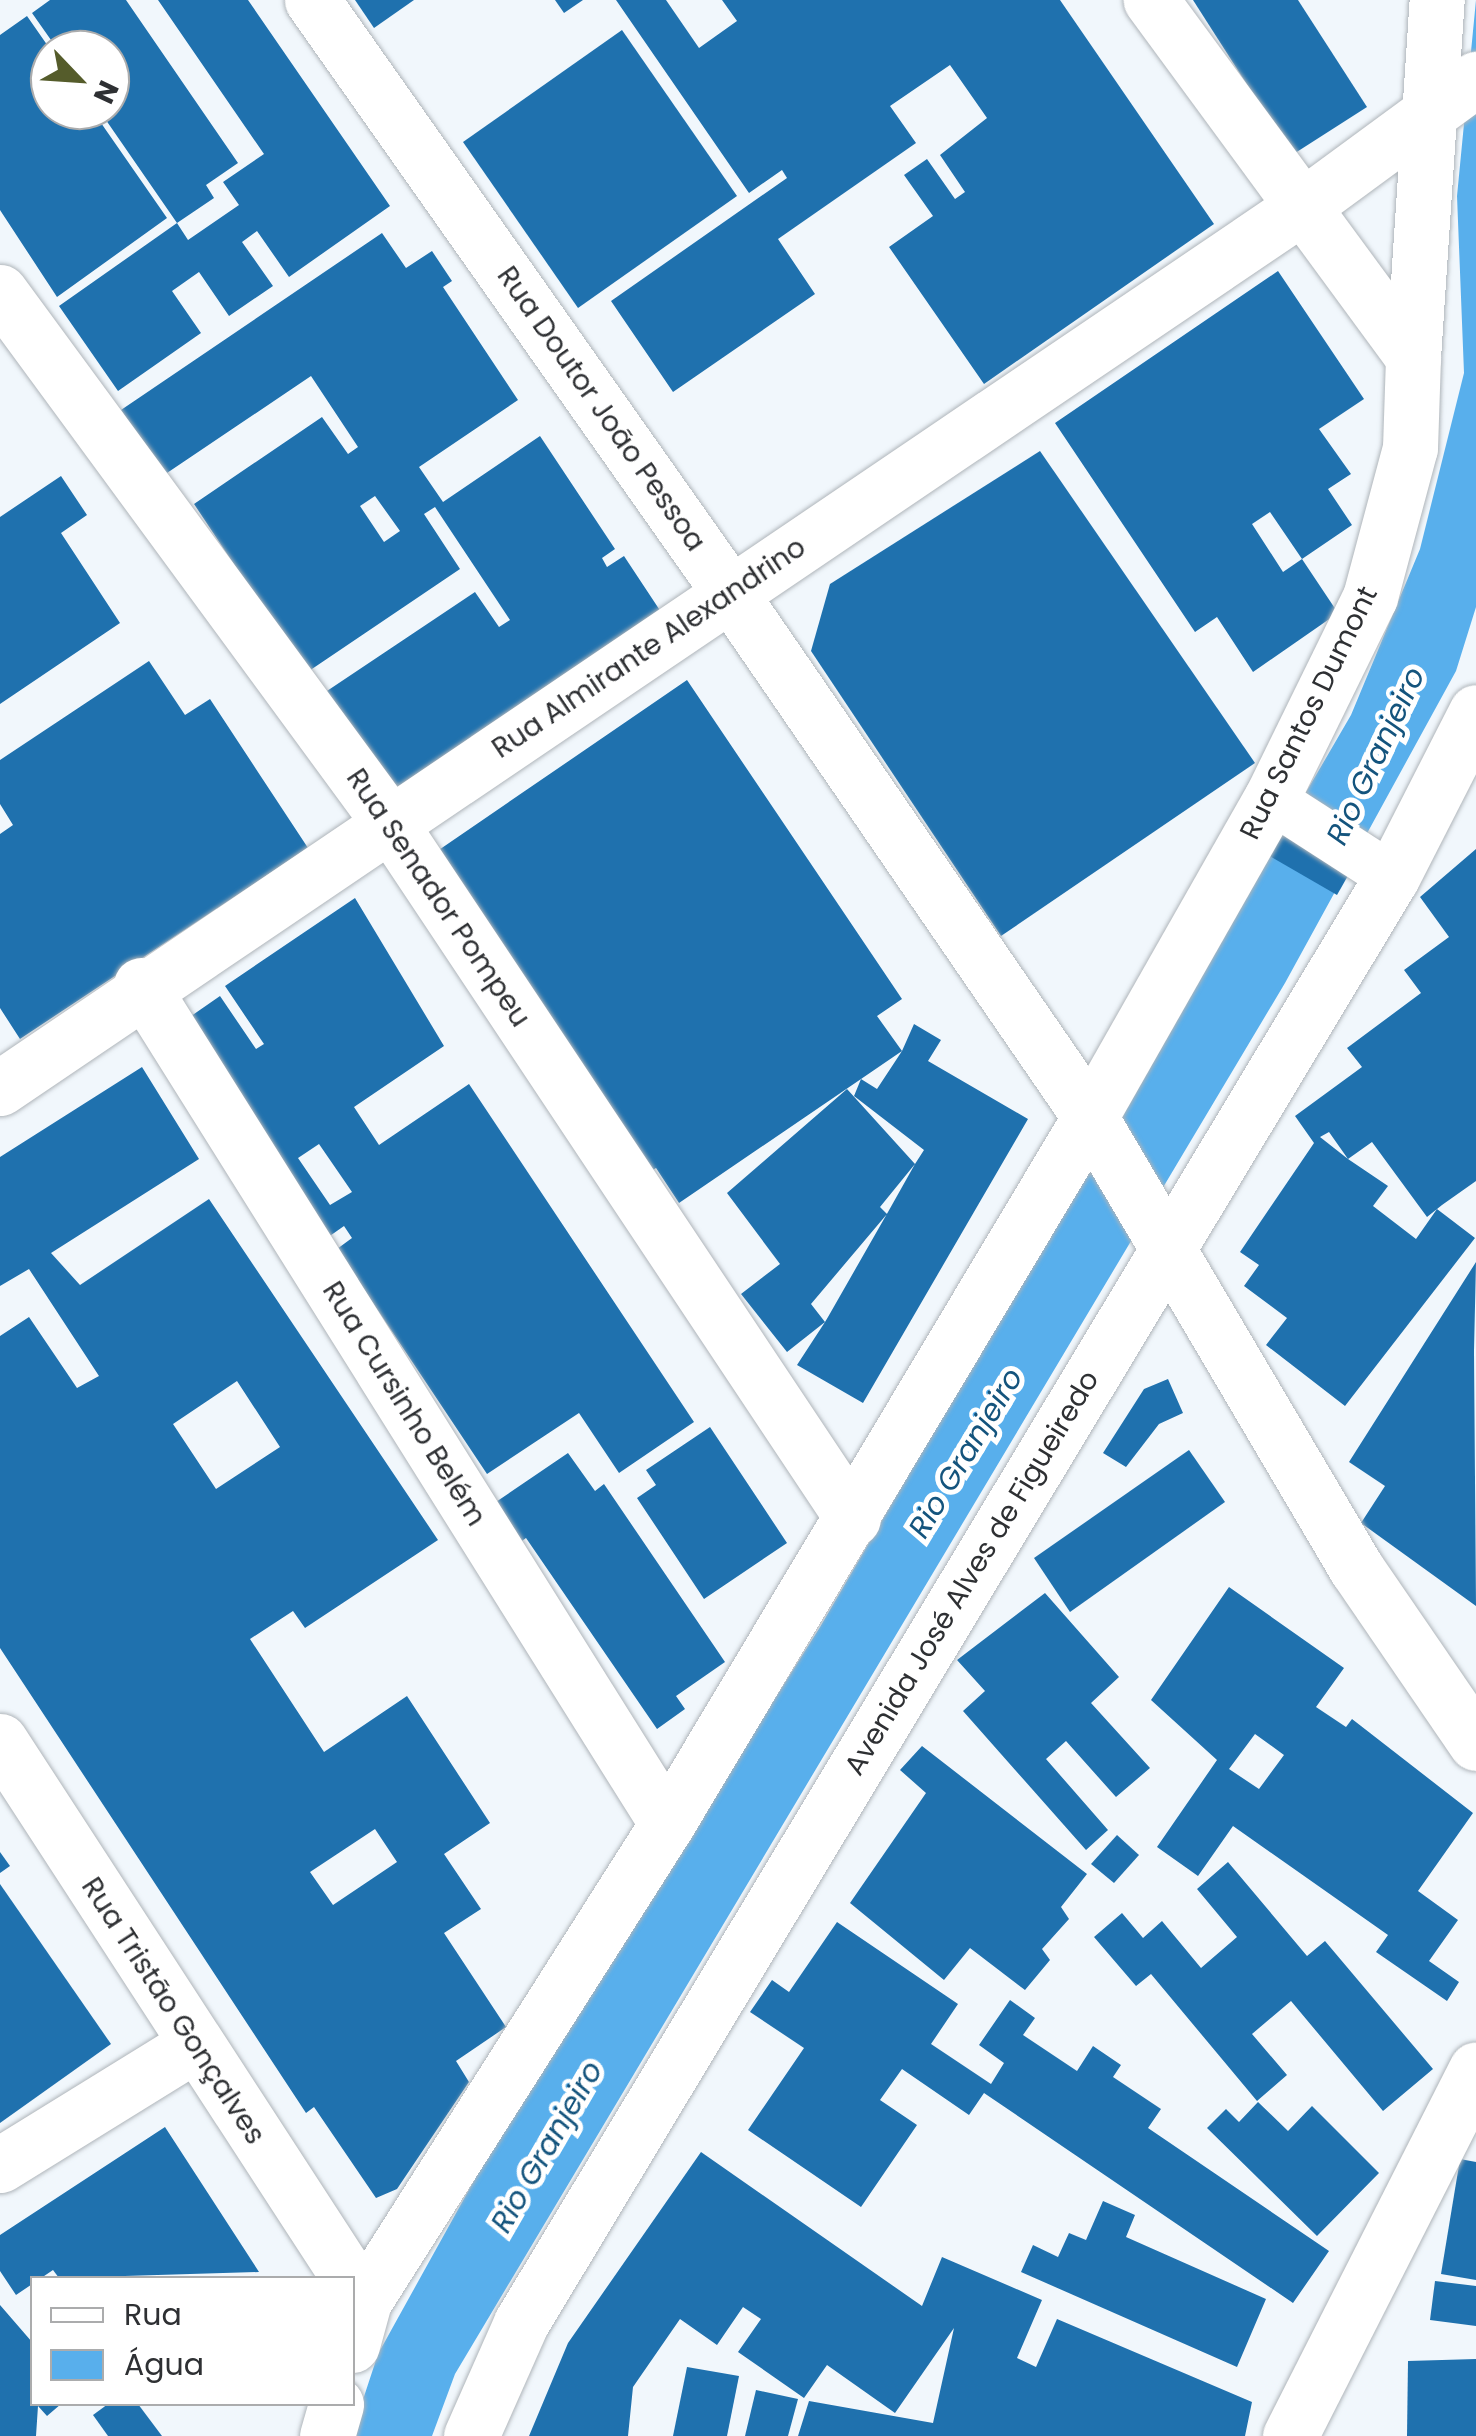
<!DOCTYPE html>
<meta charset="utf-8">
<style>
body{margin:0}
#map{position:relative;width:1476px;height:2436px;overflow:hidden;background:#f1f7fc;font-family:Poppins,sans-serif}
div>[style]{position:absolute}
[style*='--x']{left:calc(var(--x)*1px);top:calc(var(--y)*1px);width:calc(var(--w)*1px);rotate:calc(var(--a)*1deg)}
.water>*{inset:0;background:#58afec}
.building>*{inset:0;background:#1f71ae}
.roads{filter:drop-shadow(0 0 2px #afb5ba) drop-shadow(0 0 2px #afb5ba)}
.pedestrian>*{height:48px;margin:-24px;padding:0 24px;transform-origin:24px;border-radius:24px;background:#fff}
.minor>*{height:55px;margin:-27.5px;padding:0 27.5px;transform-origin:27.5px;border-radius:27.5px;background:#fff}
.secondary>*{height:55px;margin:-27.5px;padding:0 27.5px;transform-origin:27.5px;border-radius:27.5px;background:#fff}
span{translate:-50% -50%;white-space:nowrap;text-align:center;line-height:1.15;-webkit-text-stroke:10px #fff;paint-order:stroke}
.street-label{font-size:28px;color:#2e3033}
.water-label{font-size:30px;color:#14547d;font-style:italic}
.legend{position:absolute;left:30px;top:2276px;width:325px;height:130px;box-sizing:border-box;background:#fff;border:2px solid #abacad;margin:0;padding:12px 18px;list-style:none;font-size:30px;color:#2e3033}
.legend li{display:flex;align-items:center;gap:20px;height:50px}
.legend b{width:50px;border:2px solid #abacad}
.north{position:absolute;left:30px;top:30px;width:100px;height:100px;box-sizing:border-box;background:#fff;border:2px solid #abacad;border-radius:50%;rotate:115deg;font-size:28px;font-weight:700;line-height:40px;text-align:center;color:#2e3033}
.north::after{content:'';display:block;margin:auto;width:35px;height:45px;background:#555c2b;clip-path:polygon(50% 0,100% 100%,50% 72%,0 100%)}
</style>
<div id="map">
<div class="water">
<i style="clip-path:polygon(1476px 0,1476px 607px,1456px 671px,1285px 983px,455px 2374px,432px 2436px,351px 2436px,378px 2354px,491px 2150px,820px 1627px,1351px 715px,1420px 549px,1464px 373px,1457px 196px)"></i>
</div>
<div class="building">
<i style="clip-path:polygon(50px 0,126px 0,238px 163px,206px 185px,214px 198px,177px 223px,99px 110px,110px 110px,110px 50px,58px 50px,32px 13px)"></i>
<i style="clip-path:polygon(158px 0,248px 0,390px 206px,289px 277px,257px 231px,242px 242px,273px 286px,229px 316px,199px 272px,172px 291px,201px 333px,118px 391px,59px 306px,177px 223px,188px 240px,239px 205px,223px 182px,264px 154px)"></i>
<i style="clip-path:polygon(355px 0,414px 0,374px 28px)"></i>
<i style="clip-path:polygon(555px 0,583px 0,564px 13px)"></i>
<i style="clip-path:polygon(616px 0,666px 0,699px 48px,737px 21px,722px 0,1060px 0,1214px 224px,984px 384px,889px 247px,933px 216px,904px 175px,927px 159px,955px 199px,965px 192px,940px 155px,987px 118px,950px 65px,890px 106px,916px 143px,778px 239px,815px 294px,673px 392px,611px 301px,787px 178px,782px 170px,749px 193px)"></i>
<i style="clip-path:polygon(1193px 0,1298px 0,1367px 107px,1292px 155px)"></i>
<i style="clip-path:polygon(27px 16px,50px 49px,50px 110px,92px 110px,167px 218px,57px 297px,0 210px,0 35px)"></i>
<i style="clip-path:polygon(622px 30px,737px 196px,578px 308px,463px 142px)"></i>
<i style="clip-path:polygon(evenodd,382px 233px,406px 268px,432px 251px,452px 281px,443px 287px,518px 400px,419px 467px,443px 502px,540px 436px,615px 549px,602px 558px,607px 567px,624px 556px,661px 612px,392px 794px,318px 697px,475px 592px,499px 627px,510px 620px,435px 507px,424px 514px,460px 569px,306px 673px,194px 504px,322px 417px,348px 454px,358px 447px,311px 376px,164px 475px,121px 410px,382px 233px,375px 496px,400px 531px,384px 542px,360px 506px,375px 496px)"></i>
<i style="clip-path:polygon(1278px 271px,1364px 399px,1319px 429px,1351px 474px,1328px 489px,1352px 525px,1302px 559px,1270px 512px,1252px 524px,1283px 572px,1302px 559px,1338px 613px,1253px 672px,1217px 617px,1195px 632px,1055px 423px)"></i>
<i style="clip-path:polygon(1040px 451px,1255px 763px,1001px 936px,811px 651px,830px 584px)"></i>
<i style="clip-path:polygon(61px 476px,87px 515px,61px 533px,120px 623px,0 704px,0 517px)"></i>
<i style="clip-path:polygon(149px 661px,185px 715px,210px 699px,308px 848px,20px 1039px,0 1008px,0 834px,13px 825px,0 804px,0 760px)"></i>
<i style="clip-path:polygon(687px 680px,902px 999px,877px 1016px,902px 1051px,861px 1079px,877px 1089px,902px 1051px,914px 1024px,941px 1040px,928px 1061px,1028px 1119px,863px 1403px,797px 1365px,825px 1322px,787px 1352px,741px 1294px,780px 1264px,727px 1193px,847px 1089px,915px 1164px,880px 1207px,887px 1214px,811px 1304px,825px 1322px,828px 1317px,888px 1212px,915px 1164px,924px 1150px,854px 1096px,861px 1079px,679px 1203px,656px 1168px,648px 1173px,433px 854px)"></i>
<i style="clip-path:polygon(1293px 811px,1362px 851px,1337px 895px,1268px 855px)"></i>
<i style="clip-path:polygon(evenodd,1476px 849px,1476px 1181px,1442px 1205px,1427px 1217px,1372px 1142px,1348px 1159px,1388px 1186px,1373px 1206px,1416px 1239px,1437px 1209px,1475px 1238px,1345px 1406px,1266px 1345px,1287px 1318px,1244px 1286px,1259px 1265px,1240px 1252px,1314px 1143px,1295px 1116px,1362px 1067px,1347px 1048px,1421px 993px,1404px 970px,1449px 937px,1420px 897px,1476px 849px,1329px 1132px,1348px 1159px,1320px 1137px,1329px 1132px)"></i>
<i style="clip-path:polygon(evenodd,355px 898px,444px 1046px,354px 1107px,379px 1145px,469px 1084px,694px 1422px,619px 1473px,579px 1413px,487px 1474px,337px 1249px,352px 1238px,344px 1226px,307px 1252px,184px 1021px,220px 996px,256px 1049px,264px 1044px,225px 986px,355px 898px,319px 1144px,352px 1192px,330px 1205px,298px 1158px,319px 1144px)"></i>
<i style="clip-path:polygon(evenodd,142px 1067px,199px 1159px,51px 1253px,80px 1285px,209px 1199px,438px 1540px,305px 1628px,293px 1611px,250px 1639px,324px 1752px,407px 1696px,490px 1823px,444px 1854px,481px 1909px,444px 1933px,506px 2027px,456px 2061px,469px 2082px,397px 2189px,376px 2198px,314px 2107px,306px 2113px,0 1648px,0 1336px,29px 1317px,77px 1388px,99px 1376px,29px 1269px,0 1286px,0 1157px,142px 1067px,237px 1381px,280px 1447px,216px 1489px,173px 1424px,237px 1381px,142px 1067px,375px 1829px,397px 1862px,333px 1905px,310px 1872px,375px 1829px)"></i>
<i style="clip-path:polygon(1476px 1262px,1474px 1351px,1476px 1606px,1361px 1523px,1385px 1486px,1349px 1462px)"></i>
<i style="clip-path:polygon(1168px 1379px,1183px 1413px,1159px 1424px,1126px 1467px,1103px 1453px,1144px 1389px)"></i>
<i style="clip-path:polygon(710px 1427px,787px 1543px,704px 1599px,637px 1498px,656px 1485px,646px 1470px)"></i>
<i style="clip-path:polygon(1189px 1450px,1225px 1502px,1070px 1612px,1034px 1558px)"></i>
<i style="clip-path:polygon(568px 1453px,595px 1491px,604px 1484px,725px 1662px,676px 1696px,685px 1709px,657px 1729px,526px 1538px,519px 1543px,493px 1504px)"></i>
<i style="clip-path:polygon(evenodd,1229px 1587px,1344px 1668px,1316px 1707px,1346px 1727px,1352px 1719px,1473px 1813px,1418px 1891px,1458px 1920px,1429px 1961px,1459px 1982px,1447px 2001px,1376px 1952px,1388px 1935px,1233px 1826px,1198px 1876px,1157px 1847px,1217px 1760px,1151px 1700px,1229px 1587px,1255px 1734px,1284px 1755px,1259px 1789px,1229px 1769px,1255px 1734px)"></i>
<i style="clip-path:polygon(1045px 1593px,1119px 1677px,1091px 1703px,1150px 1768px,1116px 1797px,1066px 1741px,1046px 1759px,1108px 1830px,1086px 1850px,963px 1711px,985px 1691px,957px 1660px)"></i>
<i style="clip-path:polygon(922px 1746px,1087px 1874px,1061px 1907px,1069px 1919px,1042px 1949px,1050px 1960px,1025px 1990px,970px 1948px,944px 1980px,850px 1903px,926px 1793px,900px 1770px)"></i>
<i style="clip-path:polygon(1117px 1835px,1139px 1855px,1114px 1883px,1091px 1864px)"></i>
<i style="clip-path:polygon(0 1852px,10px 1866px,0 1873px)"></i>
<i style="clip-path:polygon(1228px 1862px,1307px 1956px,1325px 1941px,1433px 2069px,1383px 2111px,1291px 2001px,1252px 2034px,1287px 2075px,1257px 2101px,1151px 1974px,1136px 1986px,1094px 1937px,1122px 1913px,1143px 1938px,1162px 1921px,1201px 1968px,1237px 1937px,1197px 1889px)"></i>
<i style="clip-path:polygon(0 1884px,111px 2044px,0 2123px)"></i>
<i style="clip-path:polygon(837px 1922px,958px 2004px,931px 2044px,991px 2084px,1004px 2063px,979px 2045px,1010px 2000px,1035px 2018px,1023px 2035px,1077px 2071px,1093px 2046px,1121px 2065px,1113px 2077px,1161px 2109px,1148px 2128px,1329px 2251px,1293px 2303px,984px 2093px,969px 2115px,902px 2069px,880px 2100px,917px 2125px,861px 2207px,748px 2130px,804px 2048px,750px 2012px,772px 1980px,789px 1992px)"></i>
<i style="clip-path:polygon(1258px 2102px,1288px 2131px,1312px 2106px,1379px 2173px,1317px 2236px,1207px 2128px,1226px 2109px,1239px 2122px)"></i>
<i style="clip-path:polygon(165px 2127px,259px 2272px,59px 2278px,53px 2270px,16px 2295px,0 2271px,0 2235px)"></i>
<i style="clip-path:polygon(701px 2152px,922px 2306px,942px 2257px,1042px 2300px,1017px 2358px,1036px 2367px,1057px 2319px,1252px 2402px,1245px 2436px,798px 2436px,809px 2401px,933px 2423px,954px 2328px,895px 2413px,827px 2365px,804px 2398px,738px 2352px,761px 2319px,743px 2307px,717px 2345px,680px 2319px,633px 2387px,628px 2436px,529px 2436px,568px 2343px)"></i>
<i style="clip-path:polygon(1460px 2159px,1476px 2162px,1476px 2280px,1441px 2274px)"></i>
<i style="clip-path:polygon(1103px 2201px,1135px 2215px,1126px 2237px,1266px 2299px,1237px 2367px,1021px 2272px,1033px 2245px,1058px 2257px,1069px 2233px,1086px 2240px)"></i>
<i style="clip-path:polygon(1435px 2281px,1476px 2286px,1476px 2326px,1430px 2320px)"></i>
<i style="clip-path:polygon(0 2305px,32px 2342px,32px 2404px,61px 2404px,47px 2416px,38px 2406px,36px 2436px,0 2436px)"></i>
<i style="clip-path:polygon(1476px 2359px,1476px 2436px,1407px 2436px,1408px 2361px)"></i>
<i style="clip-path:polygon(687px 2367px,739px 2376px,727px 2436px,673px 2436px)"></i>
<i style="clip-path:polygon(756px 2390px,798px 2399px,788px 2436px,745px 2436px)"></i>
<i style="clip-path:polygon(108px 2404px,138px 2404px,162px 2436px,108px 2436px,93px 2415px)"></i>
</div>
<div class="roads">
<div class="pedestrian">
<i style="--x:1271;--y:799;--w:144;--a:32.8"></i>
</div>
<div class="minor">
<i style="--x:1413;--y:357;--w:358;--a:-86.2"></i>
<i style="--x:730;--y:593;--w:636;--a:55.51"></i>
<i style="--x:1090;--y:1117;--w:524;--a:59.47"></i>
<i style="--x:1356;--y:1568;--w:212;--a:55.6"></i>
<i style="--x:389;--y:822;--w:837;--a:56.35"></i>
<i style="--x:141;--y:985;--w:990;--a:57.91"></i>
<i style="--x:0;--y:1741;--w:640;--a:56.98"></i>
<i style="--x:0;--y:2165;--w:228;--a:-31.7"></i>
<i style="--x:352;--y:2345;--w:46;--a:-74.7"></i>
<i style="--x:364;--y:2301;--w:565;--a:-57.58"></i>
<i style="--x:667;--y:1824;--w:824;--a:-59.11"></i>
<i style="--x:1090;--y:1117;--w:366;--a:-60.4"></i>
<i style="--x:1271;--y:799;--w:225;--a:-63.9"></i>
<i style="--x:1370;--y:597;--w:154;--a:-75"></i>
<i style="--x:1410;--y:448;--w:91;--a:-88.1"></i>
<i style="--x:1413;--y:357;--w:443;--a:-126.3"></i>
<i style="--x:327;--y:2436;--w:33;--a:-74"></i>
<i style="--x:471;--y:2436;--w:124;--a:-66.1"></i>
<i style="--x:521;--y:2323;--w:1688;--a:-58.94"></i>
<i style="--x:1392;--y:877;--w:185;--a:-63"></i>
<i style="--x:1290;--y:2436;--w:411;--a:-63.1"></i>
</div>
<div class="secondary">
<i style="--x:312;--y:0;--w:726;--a:54.82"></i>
<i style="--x:0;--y:292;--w:657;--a:53.72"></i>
<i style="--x:0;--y:1088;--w:1568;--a:-34.09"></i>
<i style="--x:1299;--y:209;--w:220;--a:-36.3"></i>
</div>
</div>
<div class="street-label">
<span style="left:601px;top:409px;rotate:55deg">Rua Doutor João Pessoa</span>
<span style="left:649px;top:648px;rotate:-34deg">Rua Almirante Alexandrino</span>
<span style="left:1309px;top:713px;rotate:-64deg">Rua Santos Dumont</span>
<span style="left:438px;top:898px;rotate:56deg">Rua Senador Pompeu</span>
<span style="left:404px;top:1404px;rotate:58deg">Rua Cursinho Belém</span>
<span style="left:972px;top:1573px;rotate:-59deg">Avenida José Alves de Figueiredo</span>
<span style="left:173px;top:2011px;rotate:57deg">Rua Tristão Gonçalves</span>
</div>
<div class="water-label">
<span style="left:1376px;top:756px;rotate:-65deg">Rio Granjeiro</span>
<span style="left:966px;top:1453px;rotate:-59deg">Rio Granjeiro</span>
<span style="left:547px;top:2147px;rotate:-60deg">Rio Granjeiro</span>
</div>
<ul class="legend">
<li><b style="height:12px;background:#fff"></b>Rua</li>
<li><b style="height:28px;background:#58afec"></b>Água</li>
</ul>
<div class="north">N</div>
</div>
